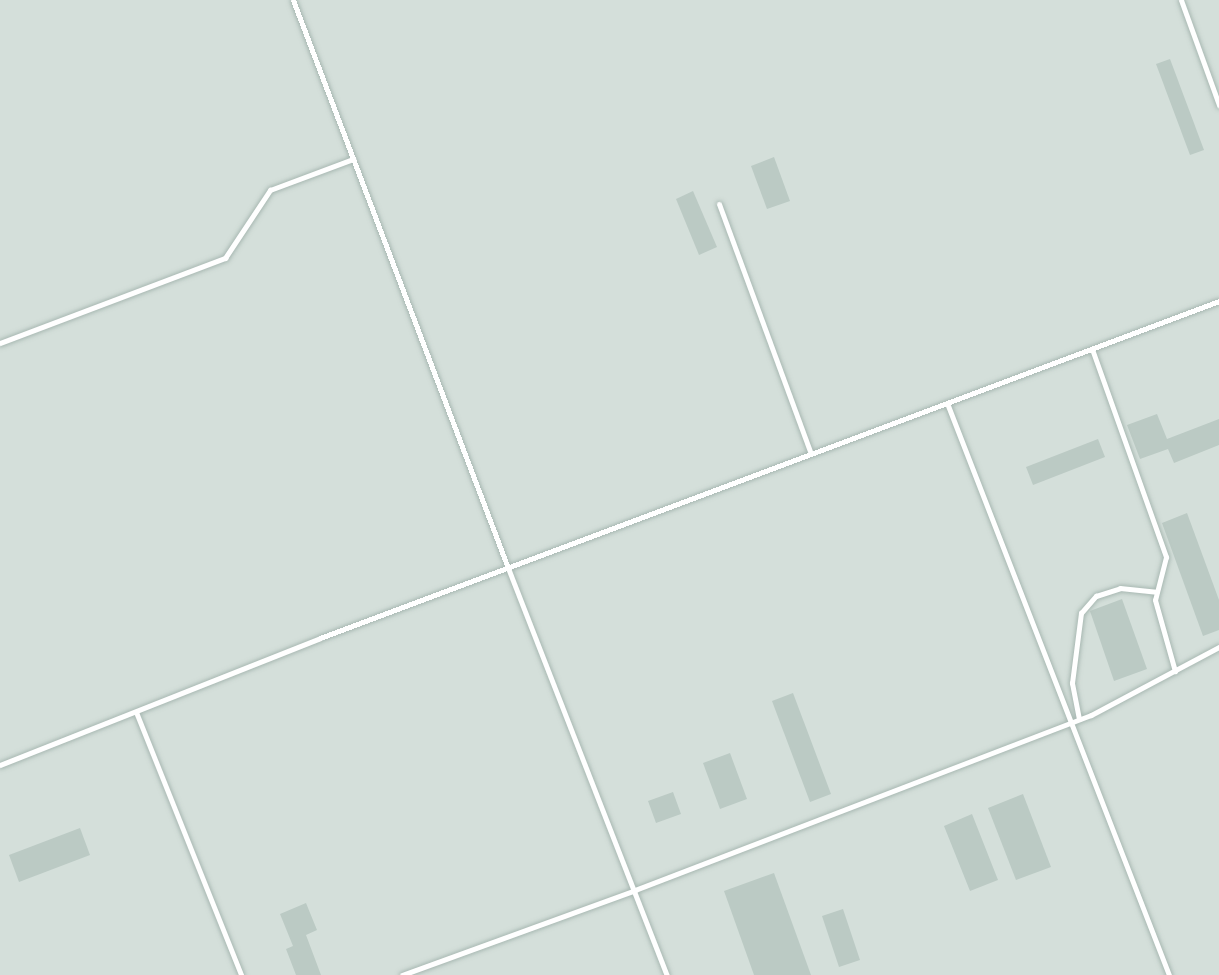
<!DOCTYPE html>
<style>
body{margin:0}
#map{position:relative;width:1219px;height:975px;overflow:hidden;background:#e6efeb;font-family:Arial,sans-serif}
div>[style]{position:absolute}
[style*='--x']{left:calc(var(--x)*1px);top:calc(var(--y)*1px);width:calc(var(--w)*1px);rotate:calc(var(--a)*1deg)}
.built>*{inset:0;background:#d4dfda}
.building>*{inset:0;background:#bbcac4}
.roads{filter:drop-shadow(0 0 2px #a8b8b2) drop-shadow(0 0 2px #a8b8b2)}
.lane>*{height:5px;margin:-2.5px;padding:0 2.5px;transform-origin:2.5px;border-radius:2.5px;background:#fff}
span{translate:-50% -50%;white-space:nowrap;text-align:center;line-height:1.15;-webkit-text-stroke:5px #f7fbf9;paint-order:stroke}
</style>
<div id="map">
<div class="built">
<i style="clip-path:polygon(0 0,1219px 0,1219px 975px,0 975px)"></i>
</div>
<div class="building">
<i style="clip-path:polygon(1170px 59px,1204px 150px,1190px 155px,1156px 64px)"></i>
<i style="clip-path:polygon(774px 157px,790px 201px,767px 209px,751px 166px)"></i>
<i style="clip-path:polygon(693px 191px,717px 247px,699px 255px,676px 199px)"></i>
<i style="clip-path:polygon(1157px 414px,1167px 439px,1219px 419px,1219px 445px,1174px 463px,1168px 449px,1140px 459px,1127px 425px)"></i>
<i style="clip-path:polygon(1098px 439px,1105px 457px,1033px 485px,1026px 467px)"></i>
<i style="clip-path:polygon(1187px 513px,1219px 600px,1219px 630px,1203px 636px,1162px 523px)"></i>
<i style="clip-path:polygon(1122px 599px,1147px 669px,1114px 681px,1090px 611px)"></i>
<i style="clip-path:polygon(793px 693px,831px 794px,810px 802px,772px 701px)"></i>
<i style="clip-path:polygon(730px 753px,747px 799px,720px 809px,703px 763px)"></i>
<i style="clip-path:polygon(673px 792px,681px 814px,656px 823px,648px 801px)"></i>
<i style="clip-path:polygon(1023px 794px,1051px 867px,1016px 880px,988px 808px)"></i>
<i style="clip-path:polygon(972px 814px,998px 880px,970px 891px,944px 826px)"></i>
<i style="clip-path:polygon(80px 828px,90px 855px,19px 882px,9px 855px)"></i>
<i style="clip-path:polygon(774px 873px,811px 975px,754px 975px,724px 891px)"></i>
<i style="clip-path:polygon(306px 903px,317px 930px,306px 935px,321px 975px,296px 975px,286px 949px,293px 946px,280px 914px)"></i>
<i style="clip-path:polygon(843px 909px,860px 960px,839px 967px,822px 916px)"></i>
</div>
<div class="roads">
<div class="lane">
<i style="--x:293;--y:0;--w:607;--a:69.27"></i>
<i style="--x:508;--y:568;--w:437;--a:68.7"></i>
<i style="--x:1181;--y:0;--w:112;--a:70.1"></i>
<i style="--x:719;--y:204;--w:266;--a:69.8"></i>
<i style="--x:0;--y:343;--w:241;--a:-20.7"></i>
<i style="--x:225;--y:258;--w:82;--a:-56.5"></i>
<i style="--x:270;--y:190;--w:89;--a:-20.5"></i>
<i style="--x:1092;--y:349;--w:221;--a:70.4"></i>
<i style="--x:1166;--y:557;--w:44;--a:104.3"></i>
<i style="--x:1155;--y:600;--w:74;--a:74.3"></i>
<i style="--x:947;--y:403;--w:614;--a:68.79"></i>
<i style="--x:136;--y:712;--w:283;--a:68.2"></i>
<i style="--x:1079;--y:719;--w:37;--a:-101"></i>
<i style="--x:1072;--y:683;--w:71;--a:-82.7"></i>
<i style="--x:1081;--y:613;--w:23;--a:-49"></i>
<i style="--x:1096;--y:596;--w:25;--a:-18"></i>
<i style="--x:1120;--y:588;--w:36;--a:6"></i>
<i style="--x:0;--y:765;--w:344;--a:-21.6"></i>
<i style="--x:320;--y:638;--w:960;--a:-20.55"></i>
<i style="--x:402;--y:975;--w:248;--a:-20"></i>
<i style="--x:635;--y:890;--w:488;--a:-21"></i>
<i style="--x:1091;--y:715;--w:145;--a:-28"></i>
</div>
</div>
</div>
